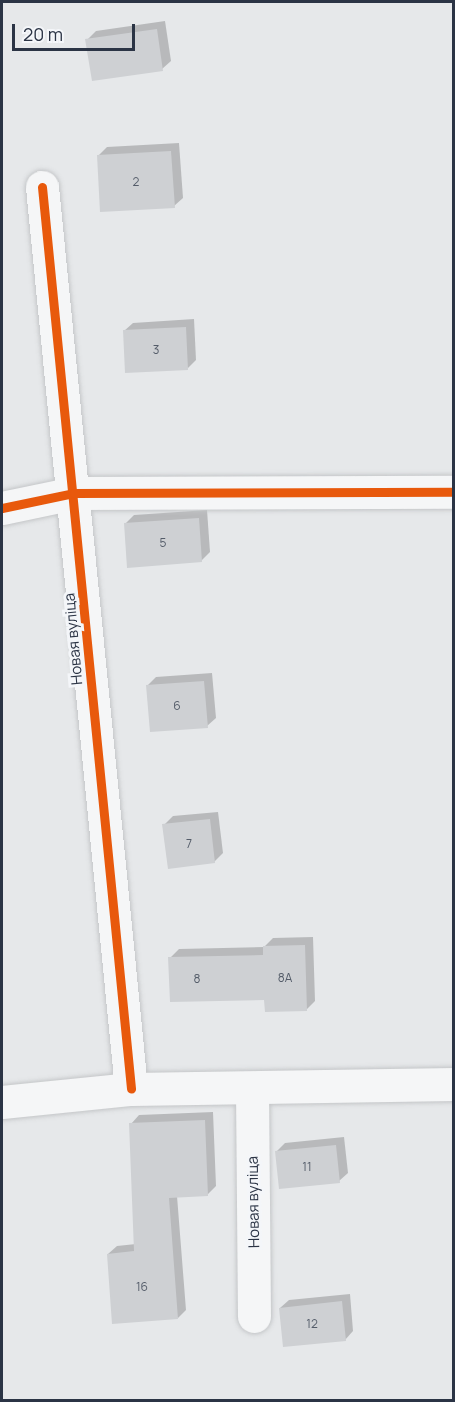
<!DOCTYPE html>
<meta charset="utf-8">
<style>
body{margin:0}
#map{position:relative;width:455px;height:1402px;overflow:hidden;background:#e6e8ea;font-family:Manrope,sans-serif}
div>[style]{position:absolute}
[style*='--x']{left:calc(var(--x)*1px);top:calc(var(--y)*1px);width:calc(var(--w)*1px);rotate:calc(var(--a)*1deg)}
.shadow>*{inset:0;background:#0003}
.building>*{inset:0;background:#ced0d3}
.roads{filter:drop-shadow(0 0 2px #c4c6c8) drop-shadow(0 0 2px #c4c6c8)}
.minor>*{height:33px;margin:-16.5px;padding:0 16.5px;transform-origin:16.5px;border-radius:16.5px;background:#f5f6f7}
.cycleway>*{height:9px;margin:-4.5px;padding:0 4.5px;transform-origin:4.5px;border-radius:4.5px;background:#e8590c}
span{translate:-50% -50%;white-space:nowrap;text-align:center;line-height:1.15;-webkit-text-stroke:6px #f4f6f9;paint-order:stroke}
.number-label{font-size:12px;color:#545c69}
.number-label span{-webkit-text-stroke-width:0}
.street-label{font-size:15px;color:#2b3445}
.frame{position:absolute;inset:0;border:3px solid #2b3445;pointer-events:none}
.scale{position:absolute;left:12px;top:24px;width:123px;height:27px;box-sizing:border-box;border:3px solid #2b3445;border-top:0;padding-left:8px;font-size:18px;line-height:21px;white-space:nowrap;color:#2b3445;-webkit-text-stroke:4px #f4f6f9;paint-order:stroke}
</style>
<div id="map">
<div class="shadow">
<i style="clip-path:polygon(165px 21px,171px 61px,162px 69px,87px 40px,96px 31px)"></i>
<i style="clip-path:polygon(179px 143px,183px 198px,174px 206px,98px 156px,107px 147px)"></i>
<i style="clip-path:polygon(194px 319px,196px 360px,188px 368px,124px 331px,133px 323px)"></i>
<i style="clip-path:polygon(207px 510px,210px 552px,201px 561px,125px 524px,134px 515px)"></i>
<i style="clip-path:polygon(212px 673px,216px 718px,207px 726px,148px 685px,156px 677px)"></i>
<i style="clip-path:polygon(218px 812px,223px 853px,214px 862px,164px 825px,173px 816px)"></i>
<i style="clip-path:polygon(313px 937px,315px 1001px,306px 1010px,266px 998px,170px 958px,179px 949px,264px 947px,273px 938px)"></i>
<i style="clip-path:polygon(213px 1112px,216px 1186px,207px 1195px,177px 1196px,186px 1310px,178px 1318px,108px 1254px,117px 1246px,136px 1244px,131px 1124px,139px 1115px)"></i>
<i style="clip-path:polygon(344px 1137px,348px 1173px,339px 1181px,277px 1151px,285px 1143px)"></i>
<i style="clip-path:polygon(350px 1294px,353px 1331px,345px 1340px,280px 1308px,289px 1300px)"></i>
</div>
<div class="building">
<i style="clip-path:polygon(157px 29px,163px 71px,92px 81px,85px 39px)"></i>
<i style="clip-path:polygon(171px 151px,175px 208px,100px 212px,97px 155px)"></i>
<i style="clip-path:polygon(186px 327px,188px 370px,125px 373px,123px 330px)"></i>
<i style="clip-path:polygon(199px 518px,202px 562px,127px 568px,124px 523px)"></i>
<i style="clip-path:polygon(204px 681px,208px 728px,150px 732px,146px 685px)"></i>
<i style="clip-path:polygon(210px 819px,215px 863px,168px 869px,162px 824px)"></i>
<i style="clip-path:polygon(305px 945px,307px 1011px,265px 1012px,264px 1000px,170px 1002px,168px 957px,263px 955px,263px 946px)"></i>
<i style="clip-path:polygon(205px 1120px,208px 1196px,169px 1198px,178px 1319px,112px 1324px,107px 1254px,134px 1251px,129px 1123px)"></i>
<i style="clip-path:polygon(336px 1145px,340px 1183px,279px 1189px,275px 1151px)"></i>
<i style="clip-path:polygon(342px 1301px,346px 1341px,283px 1347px,279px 1308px)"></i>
</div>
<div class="roads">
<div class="minor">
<i style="--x:42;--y:187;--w:906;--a:84.36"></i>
<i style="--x:2;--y:508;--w:74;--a:-11.8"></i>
<i style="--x:74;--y:493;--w:380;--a:-0.2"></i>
<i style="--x:252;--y:1088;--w:228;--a:89.5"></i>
<i style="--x:2;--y:1102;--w:130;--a:-5.8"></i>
<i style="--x:131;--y:1089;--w:323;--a:-0.9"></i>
</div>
</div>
<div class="cycleway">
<i style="--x:42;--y:187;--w:906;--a:84.36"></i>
<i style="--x:2;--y:508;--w:74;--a:-11.8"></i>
<i style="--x:74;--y:493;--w:380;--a:-0.2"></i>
</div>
<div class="number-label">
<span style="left:136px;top:182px">2</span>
<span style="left:156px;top:350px">3</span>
<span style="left:163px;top:543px">5</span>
<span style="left:177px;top:706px">6</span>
<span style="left:189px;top:844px">7</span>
<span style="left:285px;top:978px">8А</span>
<span style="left:197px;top:979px">8</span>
<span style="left:307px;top:1167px">11</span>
<span style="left:142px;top:1287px">16</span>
<span style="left:312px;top:1324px">12</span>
</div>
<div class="street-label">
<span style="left:73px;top:639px;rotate:-95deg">Новая вуліца</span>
<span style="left:253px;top:1202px;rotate:-91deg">Новая вуліца</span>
</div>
<div class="frame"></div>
<div class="scale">20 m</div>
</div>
